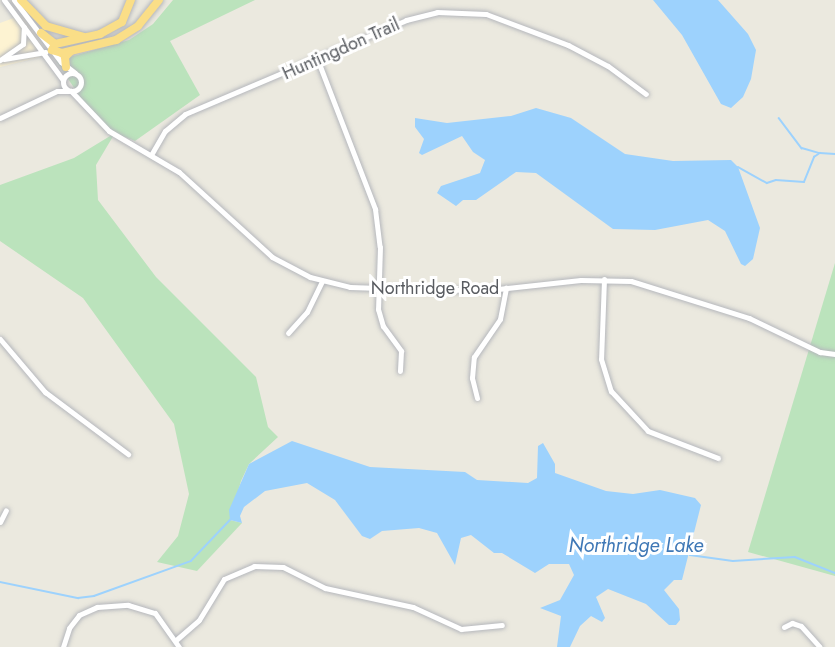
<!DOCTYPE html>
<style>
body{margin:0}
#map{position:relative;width:835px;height:647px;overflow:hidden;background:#ebe9df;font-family:Jost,sans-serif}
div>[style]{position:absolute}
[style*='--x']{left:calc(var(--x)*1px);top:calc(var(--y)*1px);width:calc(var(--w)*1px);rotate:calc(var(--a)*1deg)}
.commercial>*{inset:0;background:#fdf3d2}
.green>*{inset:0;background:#bbe3bc}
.water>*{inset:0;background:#9dd2fd}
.stream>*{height:1.5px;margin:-0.75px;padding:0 0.75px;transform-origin:0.75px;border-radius:0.75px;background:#9dd2fd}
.roads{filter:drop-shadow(0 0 2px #b5b7bc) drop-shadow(0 0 2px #b5b7bc)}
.minor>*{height:5px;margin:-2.5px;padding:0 2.5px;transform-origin:2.5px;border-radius:2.5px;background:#fff}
.minor>.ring{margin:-2.5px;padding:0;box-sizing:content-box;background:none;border:5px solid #fff;border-radius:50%}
.highway>*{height:8px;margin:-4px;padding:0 4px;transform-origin:4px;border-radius:4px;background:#fade87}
span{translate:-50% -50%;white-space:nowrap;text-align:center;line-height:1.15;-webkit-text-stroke:6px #fff;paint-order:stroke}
.street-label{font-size:18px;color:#585b60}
.water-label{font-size:20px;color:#3f78b6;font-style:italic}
</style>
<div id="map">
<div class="commercial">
<i style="clip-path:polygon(22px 15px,49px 55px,0 67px,0 23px)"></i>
</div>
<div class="green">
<i style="clip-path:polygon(173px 0,255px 0,170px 41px,200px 95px,135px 141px,115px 133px,96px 165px,98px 200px,156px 277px,256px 377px,268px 427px,278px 437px,249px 464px,241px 481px,230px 520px,242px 523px,197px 571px,157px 562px,178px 536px,189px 494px,174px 424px,83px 298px,0 241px,0 185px,74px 158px,115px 133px,87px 107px,56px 61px,129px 40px,153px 24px)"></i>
<i style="clip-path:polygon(835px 263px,835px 576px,748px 552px)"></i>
</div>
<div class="water">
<i style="clip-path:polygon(653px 0,718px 0,748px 34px,756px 50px,751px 79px,743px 97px,731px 108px,721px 104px,682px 35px)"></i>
<i style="clip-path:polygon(536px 108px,571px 118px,625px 154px,673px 161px,731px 160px,738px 167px,760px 228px,753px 259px,745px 266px,741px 264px,725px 231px,708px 220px,655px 230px,613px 229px,536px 173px,516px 172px,476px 200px,463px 200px,456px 206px,437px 193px,441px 186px,480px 173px,485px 160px,473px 152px,462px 136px,422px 155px,419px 153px,424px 139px,415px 127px,415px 118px,447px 123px,511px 116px)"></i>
<i style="clip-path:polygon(292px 441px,370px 467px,465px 472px,477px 480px,528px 483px,537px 478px,538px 446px,543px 443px,555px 464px,555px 473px,606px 491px,633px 494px,660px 490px,695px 498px,701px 505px,682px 580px,674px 580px,664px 590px,679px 609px,680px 620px,676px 625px,669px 625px,646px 604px,608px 589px,596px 597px,605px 618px,602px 622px,591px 616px,580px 626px,570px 647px,557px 647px,561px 616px,540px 608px,560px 600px,574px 575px,569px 564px,549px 564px,535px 573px,502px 553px,494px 553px,471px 535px,461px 538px,455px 565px,437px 533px,419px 528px,382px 531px,370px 539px,362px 536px,335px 500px,307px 483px,265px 491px,244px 507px,240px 516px,242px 523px,230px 520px,229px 510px,249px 464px)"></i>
</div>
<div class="stream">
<i style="--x:779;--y:118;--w:38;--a:53"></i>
<i style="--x:802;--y:148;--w:18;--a:16"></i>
<i style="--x:738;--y:167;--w:33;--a:29"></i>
<i style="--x:767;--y:183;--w:9;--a:-18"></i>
<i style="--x:776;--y:180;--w:28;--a:4"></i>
<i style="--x:804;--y:182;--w:27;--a:-68"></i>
<i style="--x:814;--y:157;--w:7;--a:-34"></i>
<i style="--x:820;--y:153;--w:15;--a:4"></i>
<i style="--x:690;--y:555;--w:43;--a:7.9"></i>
<i style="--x:733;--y:561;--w:62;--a:-3.7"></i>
<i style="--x:795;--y:557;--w:43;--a:21.8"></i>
<i style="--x:0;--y:582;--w:80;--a:11.6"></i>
<i style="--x:78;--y:598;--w:16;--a:-7"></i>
<i style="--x:94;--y:596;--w:103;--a:-19.8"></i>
<i style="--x:191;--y:561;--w:57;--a:-46.4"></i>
</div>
<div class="roads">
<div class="minor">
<i style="--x:4;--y:0;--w:99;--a:53.6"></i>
<i style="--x:14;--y:0;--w:78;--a:52.8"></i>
<i style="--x:61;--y:62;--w:18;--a:38"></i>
<i style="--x:4;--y:59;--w:42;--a:-9.7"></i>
<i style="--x:0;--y:60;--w:28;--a:-35"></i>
<i style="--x:23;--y:44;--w:17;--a:-87"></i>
<i style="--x:318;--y:61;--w:159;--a:68.9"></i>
<i style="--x:375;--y:209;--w:38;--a:83"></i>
<i style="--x:380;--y:247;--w:62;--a:91.8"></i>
<i style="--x:378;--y:309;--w:18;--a:74"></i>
<i style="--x:383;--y:326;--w:31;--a:54"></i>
<i style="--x:401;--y:351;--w:20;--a:93"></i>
<i class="ring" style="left:63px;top:73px;width:13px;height:13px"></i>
<i style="--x:71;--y:91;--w:55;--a:46.5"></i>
<i style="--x:109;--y:131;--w:81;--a:30.4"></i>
<i style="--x:179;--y:172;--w:126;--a:42.4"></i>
<i style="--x:272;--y:257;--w:43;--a:27.8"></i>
<i style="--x:310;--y:277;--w:41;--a:14"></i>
<i style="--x:350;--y:287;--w:89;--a:1.9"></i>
<i style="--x:439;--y:290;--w:59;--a:-1"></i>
<i style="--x:498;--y:289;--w:83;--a:-6.2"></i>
<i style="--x:581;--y:280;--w:50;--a:1.1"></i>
<i style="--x:631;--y:281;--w:124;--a:17.4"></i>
<i style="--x:749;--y:318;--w:79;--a:25.6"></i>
<i style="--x:820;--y:352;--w:15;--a:8"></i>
<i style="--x:0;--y:118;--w:63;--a:-25.3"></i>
<i style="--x:57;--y:91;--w:12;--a:0"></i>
<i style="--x:151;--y:155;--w:28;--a:-60"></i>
<i style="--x:165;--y:131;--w:26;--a:-40"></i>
<i style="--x:185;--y:114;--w:240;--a:-23"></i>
<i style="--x:406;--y:20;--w:32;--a:-14"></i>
<i style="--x:437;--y:12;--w:49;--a:2.3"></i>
<i style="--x:486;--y:14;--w:88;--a:20.7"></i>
<i style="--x:568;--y:45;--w:45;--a:27.7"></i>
<i style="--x:608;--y:66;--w:47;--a:36.4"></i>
<i style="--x:604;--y:279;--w:80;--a:92.1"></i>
<i style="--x:601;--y:359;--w:34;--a:73"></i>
<i style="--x:611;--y:391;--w:54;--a:47.2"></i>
<i style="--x:648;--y:431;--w:75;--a:21.1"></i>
<i style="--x:288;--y:333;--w:28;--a:-48"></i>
<i style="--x:307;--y:312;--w:34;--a:-64"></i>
<i style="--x:0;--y:339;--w:70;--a:49.7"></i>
<i style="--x:45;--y:392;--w:104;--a:36.8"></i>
<i style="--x:477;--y:398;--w:21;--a:-104"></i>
<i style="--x:472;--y:378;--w:21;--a:-85"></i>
<i style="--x:474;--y:357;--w:46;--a:-55.6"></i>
<i style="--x:500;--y:319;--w:32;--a:-79"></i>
<i style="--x:0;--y:522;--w:13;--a:-63"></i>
<i style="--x:784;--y:627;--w:9;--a:-27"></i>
<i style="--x:792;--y:623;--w:9;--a:18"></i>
<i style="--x:801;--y:626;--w:28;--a:48"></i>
<i style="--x:176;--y:640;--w:30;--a:-41"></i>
<i style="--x:199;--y:620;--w:48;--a:-58.6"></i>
<i style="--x:224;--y:579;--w:33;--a:-23"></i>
<i style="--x:254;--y:566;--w:29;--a:2"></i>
<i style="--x:283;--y:567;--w:47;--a:26.6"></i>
<i style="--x:325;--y:588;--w:90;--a:12.2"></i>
<i style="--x:413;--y:607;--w:53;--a:24.6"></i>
<i style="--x:461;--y:629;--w:41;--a:-5.6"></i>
<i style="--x:63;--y:647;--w:20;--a:-72"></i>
<i style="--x:69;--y:628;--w:16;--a:-52"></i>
<i style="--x:79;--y:615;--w:20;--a:-24"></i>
<i style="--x:97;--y:607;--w:31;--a:-4"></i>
<i style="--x:128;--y:605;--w:28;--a:17"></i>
<i style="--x:155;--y:613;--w:42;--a:54.8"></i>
</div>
<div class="highway">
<i style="--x:21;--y:0;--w:36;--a:46"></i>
<i style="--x:46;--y:26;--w:40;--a:16"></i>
<i style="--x:41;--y:33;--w:18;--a:38"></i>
<i style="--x:55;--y:44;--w:46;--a:-12.5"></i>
<i style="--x:100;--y:34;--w:25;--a:-29"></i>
<i style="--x:122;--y:22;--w:24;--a:-68"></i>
<i style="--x:55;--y:44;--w:7;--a:117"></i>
<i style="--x:52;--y:50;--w:10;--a:17"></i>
<i style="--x:62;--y:53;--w:56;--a:-13.5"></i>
<i style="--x:116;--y:40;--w:26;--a:-32"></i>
<i style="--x:138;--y:26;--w:33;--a:-51"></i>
<i style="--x:66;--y:67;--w:10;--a:-96"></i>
<i style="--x:65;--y:57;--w:8;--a:-45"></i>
</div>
</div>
<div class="street-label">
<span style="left:341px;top:49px;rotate:-24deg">Huntingdon Trail</span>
<span style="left:435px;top:288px">Northridge Road</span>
</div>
<div class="water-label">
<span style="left:636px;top:545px">Northridge Lake</span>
</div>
</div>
